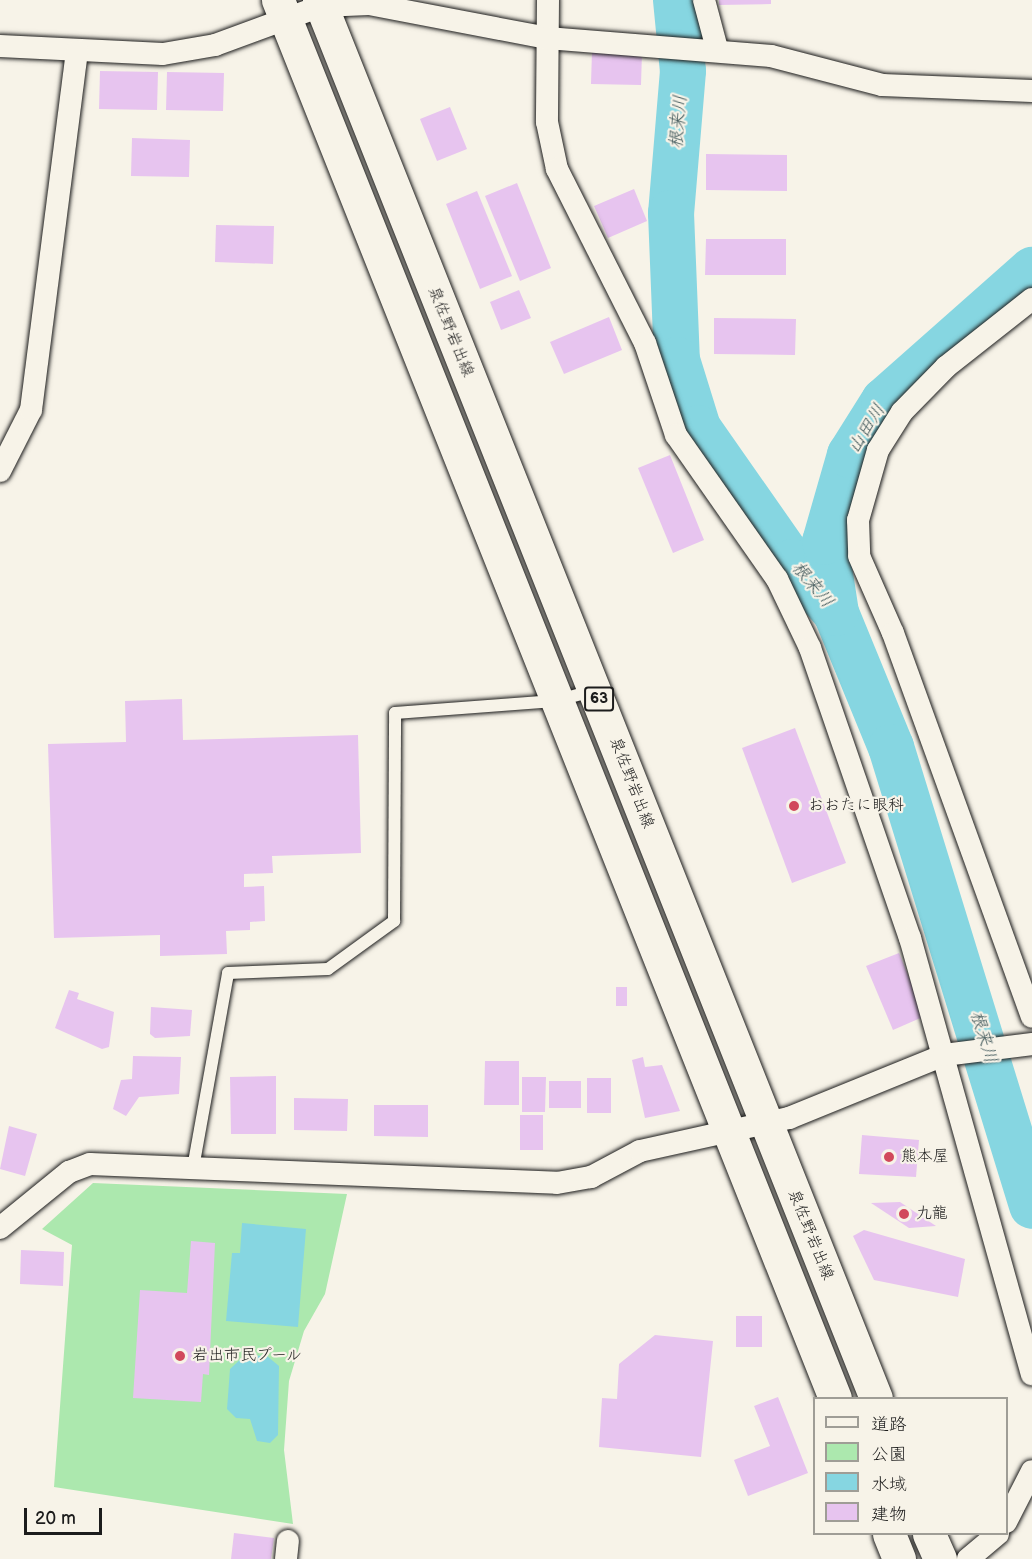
<!DOCTYPE html>
<meta charset="utf-8">
<style>
body{margin:0}
#map{position:relative;width:1032px;height:1559px;overflow:hidden;background:#f7f3e8;font-family:"Balsamiq Sans","Klee One",sans-serif}
div>[style]{position:absolute}
[style*='--x']{left:calc(var(--x)*1px);top:calc(var(--y)*1px);width:calc(var(--w)*1px);rotate:calc(var(--a)*1deg)}
.green>*{inset:0;background:#ace8ae}
.water>*{inset:0;background:#86d6e1}
.river>*{height:46px;margin:-23px;padding:0 23px;transform-origin:23px;border-radius:23px;background:#86d6e1}
.building>*{inset:0;background:#e7c4ef}
.roads{filter:drop-shadow(0 0 2px #1c1c1c) drop-shadow(0 0 2px #1c1c1c)}
.lane>*{height:12px;margin:-6px;padding:0 6px;transform-origin:6px;border-radius:6px;background:#f7f3e8}
.street>*{height:22px;margin:-11px;padding:0 11px;transform-origin:11px;border-radius:11px;background:#f7f3e8}
.primary>*{height:33px;margin:-16.5px;padding:0 16.5px;transform-origin:16.5px;border-radius:16.5px;background:#f7f3e8}
.dots>*{width:16px;height:16px;translate:-50% -50%;box-sizing:border-box;border:3px solid #f7f3e8;border-radius:50%}
span{translate:-50% -50%;white-space:nowrap;text-align:center;line-height:1.15;-webkit-text-stroke:4.5px #f7f3e8;paint-order:stroke}
.shield-label span{padding:2px 4px;background:#f7f3e8;border:2px solid;border-radius:4px;-webkit-text-stroke-width:0}
.shield-label{font-size:15px;color:#1c1c1c;font-weight:700}
.street-label{font-size:16px;color:#1c1c1c}
.poi-label{font-size:16px;color:#1c1c1c}
.left{translate:0 -50%;text-align:left}
.water-label{font-size:18px;color:#3c5457;font-style:italic}
.legend{position:absolute;left:813px;top:1397px;width:195px;height:138px;box-sizing:border-box;background:#f7f3e8;border:2px solid #9f9d96;margin:0;padding:8px 10px;list-style:none;font-size:18px;color:#1c1c1c}
.legend li{display:flex;align-items:center;gap:12px;height:30px}
.legend b{width:30px;border:2px solid #9f9d96}
.scale{position:absolute;left:24px;top:1508px;width:78px;height:27px;box-sizing:border-box;border:3px solid #1c1c1c;border-top:0;padding-left:8px;font-size:18px;line-height:21px;white-space:nowrap;color:#1c1c1c;-webkit-text-stroke:4px #f7f3e8;paint-order:stroke}
</style>
<div id="map">
<div class="green">
<i style="clip-path:polygon(93px 1183px,347px 1194px,325px 1294px,304px 1331px,289px 1381px,284px 1450px,293px 1524px,54px 1487px,72px 1245px,42px 1229px)"></i>
</div>
<div class="water">
<i style="clip-path:polygon(242px 1223px,306px 1229px,298px 1327px,226px 1321px,232px 1253px,240px 1253px)"></i>
<i style="clip-path:polygon(245px 1355px,267px 1356px,279px 1366px,278px 1435px,270px 1443px,257px 1441px,250px 1419px,236px 1418px,227px 1409px,230px 1369px)"></i>
</div>
<div class="river">
<i style="--x:676;--y:0;--w:71;--a:84.4"></i>
<i style="--x:683;--y:71;--w:143;--a:94.8"></i>
<i style="--x:671;--y:213;--w:147;--a:87.7"></i>
<i style="--x:677;--y:360;--w:71;--a:72.8"></i>
<i style="--x:698;--y:428;--w:164;--a:55"></i>
<i style="--x:792;--y:562;--w:67;--a:49.2"></i>
<i style="--x:836;--y:613;--w:145;--a:67.7"></i>
<i style="--x:891;--y:747;--w:480;--a:72.9"></i>
<i style="--x:836;--y:613;--w:72;--a:-98.8"></i>
<i style="--x:825;--y:542;--w:91;--a:-74"></i>
<i style="--x:850;--y:455;--w:64;--a:-57.8"></i>
<i style="--x:884;--y:401;--w:198;--a:-41.5"></i>
</div>
<div class="building">
<i style="clip-path:polygon(719px 0,771px 0,771px 4px,719px 5px)"></i>
<i style="clip-path:polygon(592px 51px,642px 52px,641px 85px,591px 84px)"></i>
<i style="clip-path:polygon(100px 71px,158px 72px,157px 110px,99px 109px)"></i>
<i style="clip-path:polygon(167px 72px,224px 73px,223px 111px,166px 110px)"></i>
<i style="clip-path:polygon(450px 107px,467px 149px,437px 161px,420px 119px)"></i>
<i style="clip-path:polygon(132px 138px,190px 140px,189px 177px,131px 176px)"></i>
<i style="clip-path:polygon(706px 154px,787px 155px,787px 191px,706px 190px)"></i>
<i style="clip-path:polygon(517px 183px,551px 268px,520px 281px,485px 196px)"></i>
<i style="clip-path:polygon(634px 189px,647px 221px,608px 238px,594px 206px)"></i>
<i style="clip-path:polygon(477px 191px,512px 276px,480px 289px,446px 204px)"></i>
<i style="clip-path:polygon(216px 225px,274px 226px,273px 264px,215px 262px)"></i>
<i style="clip-path:polygon(706px 239px,786px 239px,786px 275px,705px 275px)"></i>
<i style="clip-path:polygon(519px 290px,531px 318px,501px 330px,490px 302px)"></i>
<i style="clip-path:polygon(609px 317px,622px 350px,564px 374px,550px 342px)"></i>
<i style="clip-path:polygon(714px 318px,796px 319px,795px 355px,714px 354px)"></i>
<i style="clip-path:polygon(670px 455px,704px 540px,673px 553px,638px 468px)"></i>
<i style="clip-path:polygon(182px 699px,183px 740px,358px 735px,361px 853px,272px 856px,273px 873px,244px 874px,244px 887px,264px 886px,265px 921px,250px 922px,250px 930px,226px 931px,227px 954px,160px 956px,160px 935px,54px 938px,48px 744px,126px 742px,125px 701px)"></i>
<i style="clip-path:polygon(795px 728px,846px 863px,792px 883px,742px 748px)"></i>
<i style="clip-path:polygon(899px 953px,925px 1016px,893px 1030px,866px 966px)"></i>
<i style="clip-path:polygon(616px 987px,627px 987px,627px 1006px,616px 1006px)"></i>
<i style="clip-path:polygon(69px 990px,79px 993px,77px 999px,114px 1012px,109px 1047px,102px 1049px,55px 1028px)"></i>
<i style="clip-path:polygon(151px 1007px,192px 1010px,190px 1036px,155px 1038px,150px 1034px)"></i>
<i style="clip-path:polygon(133px 1056px,181px 1057px,179px 1094px,139px 1097px,126px 1116px,113px 1109px,121px 1080px,132px 1079px)"></i>
<i style="clip-path:polygon(643px 1057px,645px 1067px,662px 1065px,680px 1111px,645px 1118px,632px 1060px)"></i>
<i style="clip-path:polygon(485px 1061px,519px 1061px,519px 1105px,484px 1105px)"></i>
<i style="clip-path:polygon(276px 1076px,276px 1134px,231px 1134px,230px 1077px)"></i>
<i style="clip-path:polygon(522px 1077px,546px 1077px,545px 1112px,522px 1112px)"></i>
<i style="clip-path:polygon(587px 1078px,611px 1078px,611px 1113px,587px 1113px)"></i>
<i style="clip-path:polygon(549px 1081px,581px 1081px,581px 1108px,549px 1108px)"></i>
<i style="clip-path:polygon(294px 1098px,348px 1099px,347px 1131px,294px 1130px)"></i>
<i style="clip-path:polygon(374px 1105px,428px 1105px,428px 1137px,374px 1136px)"></i>
<i style="clip-path:polygon(520px 1115px,543px 1115px,543px 1150px,520px 1150px)"></i>
<i style="clip-path:polygon(9px 1126px,37px 1134px,25px 1176px,0 1169px)"></i>
<i style="clip-path:polygon(862px 1135px,919px 1140px,916px 1177px,859px 1174px)"></i>
<i style="clip-path:polygon(900px 1202px,936px 1226px,909px 1228px,871px 1203px)"></i>
<i style="clip-path:polygon(864px 1230px,965px 1259px,958px 1297px,874px 1280px,853px 1236px)"></i>
<i style="clip-path:polygon(191px 1241px,215px 1243px,209px 1375px,203px 1374px,201px 1402px,133px 1398px,140px 1290px,187px 1293px)"></i>
<i style="clip-path:polygon(21px 1250px,64px 1252px,63px 1286px,20px 1284px)"></i>
<i style="clip-path:polygon(736px 1316px,762px 1316px,762px 1347px,736px 1347px)"></i>
<i style="clip-path:polygon(655px 1335px,713px 1341px,701px 1457px,599px 1447px,602px 1398px,617px 1399px,619px 1364px)"></i>
<i style="clip-path:polygon(778px 1397px,808px 1473px,748px 1496px,734px 1460px,770px 1446px,754px 1406px)"></i>
<i style="clip-path:polygon(234px 1533px,274px 1538px,271px 1559px,231px 1559px)"></i>
</div>
<div class="roads">
<div class="lane">
<i style="--x:193;--y:1168;--w:198;--a:-79.8"></i>
<i style="--x:228;--y:973;--w:100;--a:-2.3"></i>
<i style="--x:328;--y:969;--w:82;--a:-36"></i>
<i style="--x:394;--y:921;--w:208;--a:-89.7"></i>
<i style="--x:395;--y:713;--w:160;--a:-4.3"></i>
<i style="--x:555;--y:701;--w:38;--a:-15"></i>
</div>
<div class="street">
<i style="--x:548;--y:0;--w:122;--a:90.5"></i>
<i style="--x:547;--y:122;--w:48;--a:78"></i>
<i style="--x:557;--y:169;--w:195;--a:63.2"></i>
<i style="--x:645;--y:343;--w:97;--a:71.4"></i>
<i style="--x:676;--y:435;--w:176;--a:55"></i>
<i style="--x:777;--y:579;--w:76;--a:64.4"></i>
<i style="--x:810;--y:648;--w:307;--a:71"></i>
<i style="--x:910;--y:938;--w:453;--a:74.4"></i>
<i style="--x:704;--y:0;--w:51;--a:75.1"></i>
<i style="--x:0;--y:46;--w:163;--a:2.8"></i>
<i style="--x:163;--y:54;--w:53;--a:-9.8"></i>
<i style="--x:215;--y:45;--w:113;--a:-20.2"></i>
<i style="--x:321;--y:6;--w:48;--a:-2.4"></i>
<i style="--x:369;--y:4;--w:181;--a:10.8"></i>
<i style="--x:547;--y:38;--w:225;--a:4.6"></i>
<i style="--x:771;--y:56;--w:115;--a:14.6"></i>
<i style="--x:882;--y:85;--w:150;--a:2.3"></i>
<i style="--x:1032;--y:299;--w:110;--a:141.7"></i>
<i style="--x:946;--y:367;--w:63;--a:134.4"></i>
<i style="--x:902;--y:412;--w:45;--a:122.3"></i>
<i style="--x:878;--y:450;--w:73;--a:105.9"></i>
<i style="--x:858;--y:520;--w:36;--a:88"></i>
<i style="--x:859;--y:556;--w:84;--a:66.2"></i>
<i style="--x:893;--y:633;--w:408;--a:70.1"></i>
<i style="--x:0;--y:471;--w:68;--a:-63.1"></i>
<i style="--x:31;--y:410;--w:362;--a:-82.7"></i>
<i style="--x:0;--y:1228;--w:89;--a:-39.1"></i>
<i style="--x:69;--y:1172;--w:22;--a:-21"></i>
<i style="--x:90;--y:1164;--w:467;--a:2.3"></i>
<i style="--x:557;--y:1183;--w:35;--a:-10"></i>
<i style="--x:591;--y:1177;--w:55;--a:-28"></i>
<i style="--x:640;--y:1151;--w:153;--a:-12.5"></i>
<i style="--x:789;--y:1118;--w:167;--a:-22.1"></i>
<i style="--x:944;--y:1055;--w:89;--a:-7.1"></i>
<i style="--x:1006;--y:1522;--w:57;--a:-63"></i>
<i style="--x:286;--y:1559;--w:18;--a:-84"></i>
<i style="--x:968;--y:1559;--w:39;--a:-40"></i>
</div>
<div class="primary">
<i style="--x:278;--y:0;--w:1505;--a:68.28"></i>
<i style="--x:319;--y:0;--w:1505;--a:68.28"></i>
<i style="--x:889;--y:1534;--w:27;--a:68"></i>
<i style="--x:929;--y:1534;--w:27;--a:66"></i>
</div>
</div>
<div class="dots">
<i style="left:794px;top:806px;background:#d1495b"></i>
<i style="left:889px;top:1157px;background:#d1495b"></i>
<i style="left:904px;top:1214px;background:#d1495b"></i>
<i style="left:180px;top:1356px;background:#d1495b"></i>
</div>
<div class="shield-label">
<span style="left:599px;top:699px">63</span>
</div>
<div class="street-label">
<span style="left:450px;top:332px;rotate:68deg">泉佐野岩出線</span>
<span style="left:631px;top:783px;rotate:69deg">泉佐野岩出線</span>
<span style="left:810px;top:1235px;rotate:68deg">泉佐野岩出線</span>
</div>
<div class="poi-label">
<span class="left" style="left:808px;top:806px">おおたに眼科</span>
<span class="left" style="left:901px;top:1157px">熊本屋</span>
<span class="left" style="left:916px;top:1214px">九龍</span>
<span class="left" style="left:192px;top:1356px">岩出市民プール</span>
</div>
<div class="water-label">
<span style="left:679px;top:122px;rotate:-85deg">根来川</span>
<span style="left:867px;top:429px;rotate:-58deg">山田川</span>
<span style="left:812px;top:585px;rotate:50deg">根来川</span>
<span style="left:983px;top:1037px;rotate:73deg">根来川</span>
</div>
<ul class="legend">
<li><b style="height:8px;background:#f7f3e8"></b>道路</li>
<li><b style="height:16px;background:#ace8ae"></b>公園</li>
<li><b style="height:16px;background:#86d6e1"></b>水域</li>
<li><b style="height:16px;background:#e7c4ef"></b>建物</li>
</ul>
<div class="scale">20 m</div>
</div>
